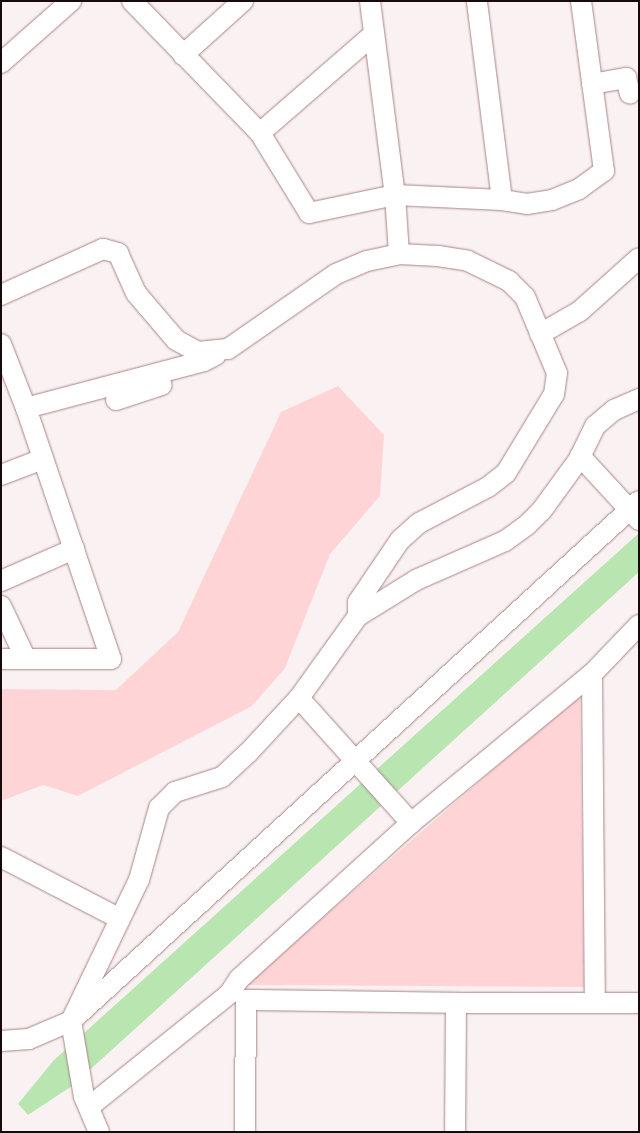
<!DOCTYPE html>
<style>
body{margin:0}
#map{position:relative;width:640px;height:1133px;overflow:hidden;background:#faf2f2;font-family:"Golos Text",sans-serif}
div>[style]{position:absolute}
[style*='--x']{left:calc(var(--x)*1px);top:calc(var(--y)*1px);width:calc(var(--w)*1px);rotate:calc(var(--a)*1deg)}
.green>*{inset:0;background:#fed4d7}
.water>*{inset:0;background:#b9e5b1}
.roads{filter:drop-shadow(0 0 1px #aa8487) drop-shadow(0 0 1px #aa8487)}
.street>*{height:20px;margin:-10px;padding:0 10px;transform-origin:10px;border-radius:10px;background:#fff}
span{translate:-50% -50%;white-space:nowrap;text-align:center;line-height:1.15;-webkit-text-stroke:3.5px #fff;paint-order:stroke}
.frame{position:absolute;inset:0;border:2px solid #180a0c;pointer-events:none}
</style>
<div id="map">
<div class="green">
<i style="clip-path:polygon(338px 386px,384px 435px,380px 496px,330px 554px,285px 668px,252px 706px,78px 796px,43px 785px,1px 801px,1px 689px,116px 690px,178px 632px,281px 412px)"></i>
<i style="clip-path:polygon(580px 694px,584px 987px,245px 985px)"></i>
</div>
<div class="water">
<i style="clip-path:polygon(639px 533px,639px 572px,72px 1086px,28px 1115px,18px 1104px,54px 1060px)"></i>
</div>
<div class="roads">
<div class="street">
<i style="--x:132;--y:1;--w:184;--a:45.9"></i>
<i style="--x:260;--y:133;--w:94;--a:58.5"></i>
<i style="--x:309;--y:213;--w:88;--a:-11.8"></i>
<i style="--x:395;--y:195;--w:107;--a:2.7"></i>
<i style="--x:502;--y:200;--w:201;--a:-97.2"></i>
<i style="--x:370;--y:1;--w:196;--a:82.7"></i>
<i style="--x:395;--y:195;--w:59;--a:86.1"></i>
<i style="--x:183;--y:55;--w:81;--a:-42"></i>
<i style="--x:1;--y:63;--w:94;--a:-41.5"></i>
<i style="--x:592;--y:84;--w:35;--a:-10"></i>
<i style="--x:626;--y:78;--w:16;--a:76"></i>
<i style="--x:260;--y:133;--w:151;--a:-41"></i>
<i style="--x:502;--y:200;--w:25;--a:9"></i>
<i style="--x:527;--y:204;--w:25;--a:-9"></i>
<i style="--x:552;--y:200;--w:29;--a:-22"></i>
<i style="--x:579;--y:189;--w:31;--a:-36"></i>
<i style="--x:604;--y:171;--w:172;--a:-97.7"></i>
<i style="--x:1;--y:295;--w:112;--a:-24.3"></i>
<i style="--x:103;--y:249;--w:16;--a:15"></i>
<i style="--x:118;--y:253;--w:44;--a:65.8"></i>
<i style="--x:136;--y:293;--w:17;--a:50"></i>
<i style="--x:147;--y:306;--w:45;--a:49.5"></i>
<i style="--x:176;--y:340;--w:25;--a:29"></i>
<i style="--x:198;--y:352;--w:30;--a:-6"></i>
<i style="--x:228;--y:349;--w:131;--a:-34.8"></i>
<i style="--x:336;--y:274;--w:34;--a:-23"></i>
<i style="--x:367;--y:261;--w:33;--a:-12"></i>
<i style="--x:399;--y:254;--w:39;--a:3"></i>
<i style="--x:438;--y:256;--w:30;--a:9"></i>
<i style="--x:468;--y:261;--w:46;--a:26"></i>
<i style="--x:509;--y:281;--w:23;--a:45"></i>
<i style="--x:525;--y:297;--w:82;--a:67.2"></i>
<i style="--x:557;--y:373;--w:21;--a:98"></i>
<i style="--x:554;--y:394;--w:92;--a:121.3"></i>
<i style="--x:506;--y:473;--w:23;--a:142"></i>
<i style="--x:488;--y:487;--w:78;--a:152.4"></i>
<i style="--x:419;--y:523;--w:25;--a:138"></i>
<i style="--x:400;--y:540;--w:75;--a:124.1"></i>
<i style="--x:358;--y:602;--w:14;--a:90"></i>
<i style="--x:540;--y:334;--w:46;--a:-29.9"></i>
<i style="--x:580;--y:311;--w:79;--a:-41.9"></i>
<i style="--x:1;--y:344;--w:69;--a:68.7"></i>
<i style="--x:26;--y:408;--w:265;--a:71.3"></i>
<i style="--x:111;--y:659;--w:110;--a:180"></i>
<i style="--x:116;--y:400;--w:48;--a:-18.1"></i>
<i style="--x:26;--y:408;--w:184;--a:-14.8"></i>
<i style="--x:204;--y:361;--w:13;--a:-27"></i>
<i style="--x:580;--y:456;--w:87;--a:47.3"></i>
<i style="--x:1;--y:475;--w:45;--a:-20.9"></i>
<i style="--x:1;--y:581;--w:80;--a:-23.7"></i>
<i style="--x:1;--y:606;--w:56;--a:64.8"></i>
<i style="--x:592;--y:674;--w:329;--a:89.5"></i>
<i style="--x:299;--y:698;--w:168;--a:48.1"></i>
<i style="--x:1;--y:857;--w:134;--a:27.5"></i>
<i style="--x:456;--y:1003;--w:183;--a:0"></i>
<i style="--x:1;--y:1041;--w:28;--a:-4"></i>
<i style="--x:29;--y:1039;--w:46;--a:-23.2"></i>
<i style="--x:71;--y:1021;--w:770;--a:-42.47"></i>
<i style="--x:89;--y:1107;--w:180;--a:-38.9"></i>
<i style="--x:229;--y:994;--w:18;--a:-56"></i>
<i style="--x:239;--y:979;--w:232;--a:-42.2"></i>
<i style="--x:411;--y:823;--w:234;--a:-39.5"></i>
<i style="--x:592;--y:674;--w:68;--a:-46.2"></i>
<i style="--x:99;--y:1132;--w:38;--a:-113"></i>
<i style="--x:84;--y:1097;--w:77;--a:-99.7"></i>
<i style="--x:71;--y:1021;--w:157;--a:-64.3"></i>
<i style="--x:139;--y:880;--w:75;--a:-74.5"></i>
<i style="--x:159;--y:808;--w:23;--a:-45"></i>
<i style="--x:175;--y:792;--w:49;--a:-17.7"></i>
<i style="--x:222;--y:777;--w:35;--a:-43"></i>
<i style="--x:248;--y:753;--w:75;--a:-47.2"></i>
<i style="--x:299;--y:698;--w:101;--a:-54.3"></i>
<i style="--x:358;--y:616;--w:68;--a:-31.8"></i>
<i style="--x:416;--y:580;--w:97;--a:-23.7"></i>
<i style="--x:505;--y:541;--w:27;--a:-36"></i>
<i style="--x:527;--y:525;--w:21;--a:-45"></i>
<i style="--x:542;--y:510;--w:63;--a:-54"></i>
<i style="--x:579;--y:459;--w:37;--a:-64"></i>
<i style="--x:595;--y:426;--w:25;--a:-40"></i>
<i style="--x:614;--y:410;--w:27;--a:-24"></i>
<i style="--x:245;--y:1132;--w:132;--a:-89.6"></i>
<i style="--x:246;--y:1000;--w:210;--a:0.8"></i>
<i style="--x:456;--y:1003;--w:129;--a:90.4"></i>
</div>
</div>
<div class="frame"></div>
</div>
